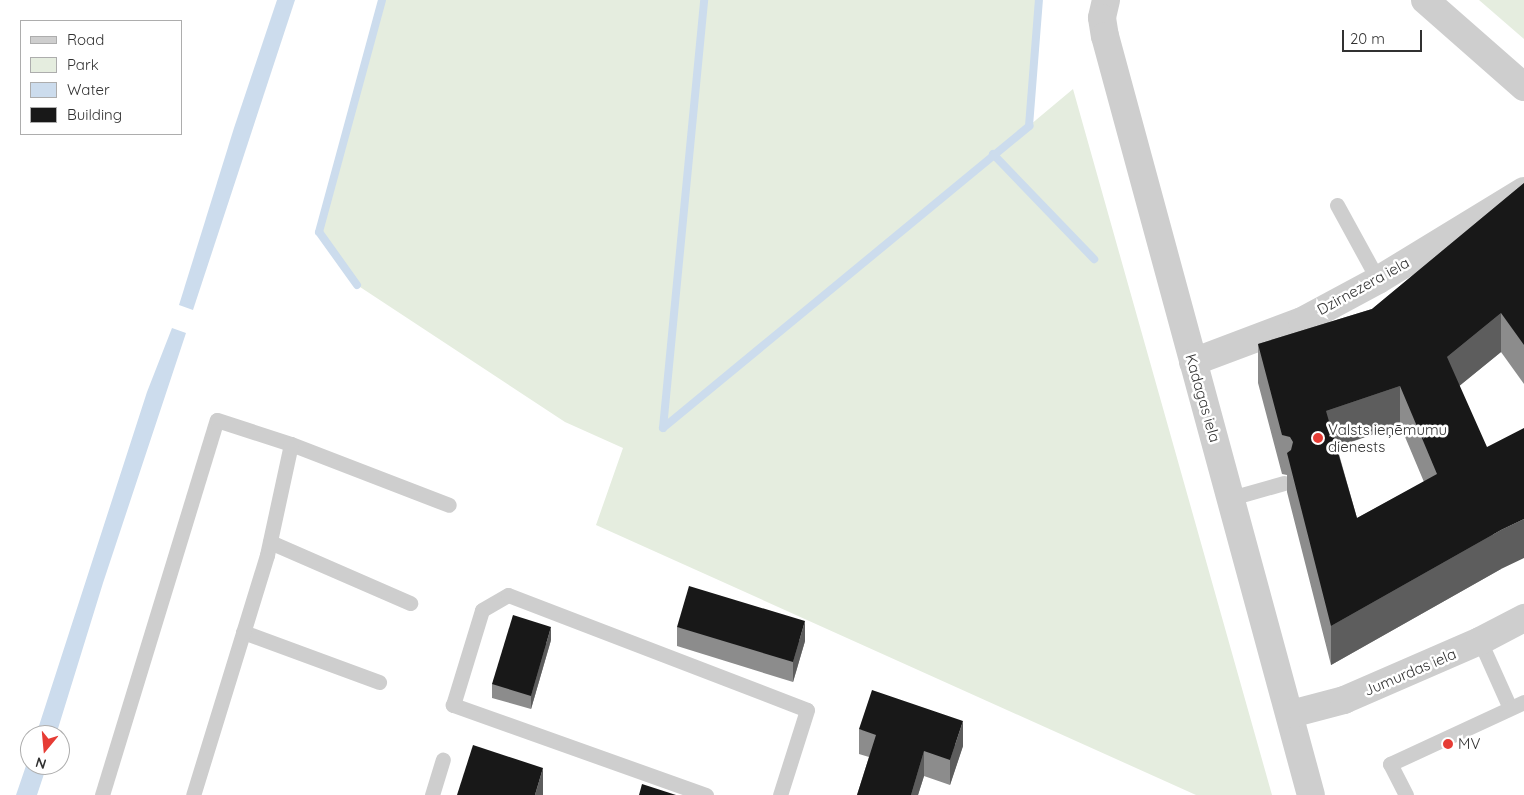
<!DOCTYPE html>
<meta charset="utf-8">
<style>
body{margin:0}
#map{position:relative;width:1524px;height:795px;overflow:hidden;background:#fff;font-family:Quicksand,sans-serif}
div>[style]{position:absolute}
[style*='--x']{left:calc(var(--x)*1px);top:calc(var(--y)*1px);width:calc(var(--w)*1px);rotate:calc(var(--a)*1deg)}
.green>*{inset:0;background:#e5eddf}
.water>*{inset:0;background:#ccdced}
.stream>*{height:8px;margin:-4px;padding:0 4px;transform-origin:4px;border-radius:4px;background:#ccdced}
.service>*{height:15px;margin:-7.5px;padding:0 7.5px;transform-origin:7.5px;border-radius:7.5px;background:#cecece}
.minor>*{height:28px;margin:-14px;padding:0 14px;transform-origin:14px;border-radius:14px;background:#cecece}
.wall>*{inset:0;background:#8c8c8c}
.shaded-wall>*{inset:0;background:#5d5d5d}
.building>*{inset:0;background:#181818}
.dots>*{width:14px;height:14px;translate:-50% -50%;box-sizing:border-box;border:2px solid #fff;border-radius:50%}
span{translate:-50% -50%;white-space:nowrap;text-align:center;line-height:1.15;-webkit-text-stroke:5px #fff;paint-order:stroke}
.street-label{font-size:15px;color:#313131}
.poi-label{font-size:15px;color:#313131}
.left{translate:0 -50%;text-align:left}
.legend{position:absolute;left:20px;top:20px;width:162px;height:115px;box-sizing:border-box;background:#fff;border:1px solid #adadad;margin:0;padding:6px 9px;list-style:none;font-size:15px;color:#313131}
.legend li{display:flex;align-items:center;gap:10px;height:25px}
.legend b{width:25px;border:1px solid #adadad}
.north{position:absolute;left:20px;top:725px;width:50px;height:50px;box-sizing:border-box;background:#fff;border:1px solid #adadad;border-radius:50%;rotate:197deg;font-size:14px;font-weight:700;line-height:20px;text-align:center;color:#313131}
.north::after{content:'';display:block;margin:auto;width:18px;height:22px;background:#e63c35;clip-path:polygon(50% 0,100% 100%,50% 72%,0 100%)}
.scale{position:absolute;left:1342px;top:30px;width:80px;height:22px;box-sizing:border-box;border:2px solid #313131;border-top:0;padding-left:6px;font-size:15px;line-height:18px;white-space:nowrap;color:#313131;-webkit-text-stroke:4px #fff;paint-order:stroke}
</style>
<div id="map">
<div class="green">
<i style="clip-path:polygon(382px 0,1039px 0,1030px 125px,1073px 89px,1272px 795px,1196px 795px,596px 525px,623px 448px,565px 422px,357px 285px,319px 232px)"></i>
<i style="clip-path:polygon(1479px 0,1524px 0,1524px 39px)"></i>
</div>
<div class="water">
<i style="clip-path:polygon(277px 0,295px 0,193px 310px,179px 305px,234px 128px)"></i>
<i style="clip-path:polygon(172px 328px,186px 333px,103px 583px,56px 735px,36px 735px,147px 392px)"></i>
<i style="clip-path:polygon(30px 754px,30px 765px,47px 765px,37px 795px,16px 795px)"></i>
</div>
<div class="stream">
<i style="--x:993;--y:154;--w:146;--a:46.1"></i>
<i style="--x:357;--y:285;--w:65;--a:-125.6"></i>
<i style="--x:319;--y:232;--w:240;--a:-74.8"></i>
<i style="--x:663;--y:428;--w:475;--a:-39.5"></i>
<i style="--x:1029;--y:126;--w:126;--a:-85.5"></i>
<i style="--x:663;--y:428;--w:430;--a:-84.5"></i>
</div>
<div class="service">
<i style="--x:1337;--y:205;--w:85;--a:61.3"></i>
<i style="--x:291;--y:444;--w:169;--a:21.1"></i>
<i style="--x:1231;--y:498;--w:55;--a:-15.8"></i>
<i style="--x:270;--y:542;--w:153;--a:23.5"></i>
<i style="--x:243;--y:632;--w:145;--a:20.2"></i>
<i style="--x:1480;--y:641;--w:73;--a:65.9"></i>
<i style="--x:102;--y:795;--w:392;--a:-73"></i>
<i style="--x:217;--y:420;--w:78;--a:18"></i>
<i style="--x:291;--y:444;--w:114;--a:102.2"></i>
<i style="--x:267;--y:555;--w:251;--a:107.1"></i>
<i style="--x:432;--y:795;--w:37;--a:-73"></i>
<i style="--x:706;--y:795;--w:269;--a:-160.4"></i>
<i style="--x:453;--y:705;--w:99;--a:-73"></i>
<i style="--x:482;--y:610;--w:30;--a:-30"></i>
<i style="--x:508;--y:595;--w:320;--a:21"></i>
<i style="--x:807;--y:710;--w:89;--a:107.6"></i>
<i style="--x:1406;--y:795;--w:35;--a:-117"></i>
<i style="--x:1390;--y:764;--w:148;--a:-24.8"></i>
</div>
<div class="minor">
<i style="--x:1106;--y:0;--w:18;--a:103"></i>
<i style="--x:1102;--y:18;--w:18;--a:81"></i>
<i style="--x:1105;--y:36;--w:786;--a:74.82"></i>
<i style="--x:1425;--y:0;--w:132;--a:41.3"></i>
<i style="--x:1193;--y:362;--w:116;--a:-20.6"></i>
<i style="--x:1302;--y:321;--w:86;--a:-28.3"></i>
<i style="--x:1378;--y:280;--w:171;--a:-31.4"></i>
<i style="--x:1291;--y:714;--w:55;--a:-14.8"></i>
<i style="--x:1344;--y:700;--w:148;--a:-23.5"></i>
<i style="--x:1480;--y:641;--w:50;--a:-27.6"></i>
</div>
<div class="wall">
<i style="clip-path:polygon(evenodd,1524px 183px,1524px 384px,1501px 352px,1459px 386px,1501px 569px,1331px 665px,1287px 492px,1287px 475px,1282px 474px,1258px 383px,1258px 344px,1372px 309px,1524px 183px,1400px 425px,1424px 482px,1357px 518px,1337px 447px,1400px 425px)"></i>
<i style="clip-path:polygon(677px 627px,805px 641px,793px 682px,677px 646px)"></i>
<i style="clip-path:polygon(551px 640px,531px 709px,492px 698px,492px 684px)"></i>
<i style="clip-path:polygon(859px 729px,963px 746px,950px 785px,924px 776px,918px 795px,857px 795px,869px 757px,859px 754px)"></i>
</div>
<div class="shaded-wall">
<i style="clip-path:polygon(1501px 313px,1501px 352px,1447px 396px,1447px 357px)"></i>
<i style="clip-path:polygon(1400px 386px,1400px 425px,1326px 450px,1326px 411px)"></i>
<i style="clip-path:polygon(1524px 519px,1524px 558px,1501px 569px,1331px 665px,1331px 626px,1501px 530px)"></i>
<i style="clip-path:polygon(805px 621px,805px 641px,793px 682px,793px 662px)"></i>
<i style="clip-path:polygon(551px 627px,551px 640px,531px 709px,531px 696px)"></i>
<i style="clip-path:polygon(963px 721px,963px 746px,950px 785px,950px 760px)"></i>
<i style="clip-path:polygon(924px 751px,924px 776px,918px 795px,911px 795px)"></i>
<i style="clip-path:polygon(543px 768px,543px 795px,535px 795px)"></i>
</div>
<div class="building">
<i style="clip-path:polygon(evenodd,1524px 183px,1524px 345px,1501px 313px,1447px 357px,1487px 447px,1524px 428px,1524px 519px,1501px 530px,1331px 626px,1287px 453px,1291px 450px,1293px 442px,1290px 437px,1282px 435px,1258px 344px,1372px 309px,1524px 183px,1400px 386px,1437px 474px,1357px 518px,1326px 411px,1400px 386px)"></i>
<i style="clip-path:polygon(689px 586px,805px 621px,793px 662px,677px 627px)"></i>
<i style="clip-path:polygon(513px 615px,551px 627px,531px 696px,492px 684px)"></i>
<i style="clip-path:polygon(872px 690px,963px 721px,950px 760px,924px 751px,911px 795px,857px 795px,876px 735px,859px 729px)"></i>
<i style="clip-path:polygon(473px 745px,543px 768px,535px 795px,457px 795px)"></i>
<i style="clip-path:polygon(642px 784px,676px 795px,639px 795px)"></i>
</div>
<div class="dots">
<i style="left:1318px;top:438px;background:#e63c35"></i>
<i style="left:1448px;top:744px;background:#e63c35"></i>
</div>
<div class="street-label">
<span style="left:1363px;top:286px;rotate:-29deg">Dzirnezera iela</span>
<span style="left:1203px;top:398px;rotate:74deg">Kadagas iela</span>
<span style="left:1410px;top:672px;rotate:-23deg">Jumurdas iela</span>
</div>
<div class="poi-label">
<span class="left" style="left:1328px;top:438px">Valsts ieņēmumu<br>dienests</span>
<span class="left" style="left:1458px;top:744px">MV</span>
</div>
<ul class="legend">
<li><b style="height:6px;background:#cecece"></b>Road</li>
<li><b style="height:14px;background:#e5eddf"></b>Park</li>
<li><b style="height:14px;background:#ccdced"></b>Water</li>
<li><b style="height:14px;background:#181818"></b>Building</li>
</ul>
<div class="north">N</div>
<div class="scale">20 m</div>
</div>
